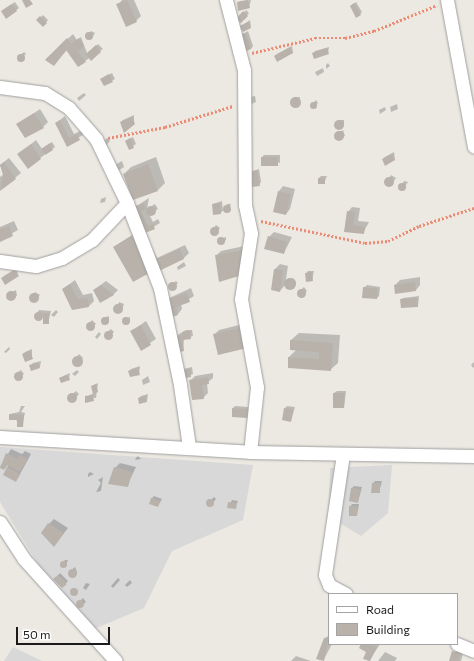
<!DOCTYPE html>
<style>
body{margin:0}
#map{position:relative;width:474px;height:661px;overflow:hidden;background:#ece9e2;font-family:Commissioner,sans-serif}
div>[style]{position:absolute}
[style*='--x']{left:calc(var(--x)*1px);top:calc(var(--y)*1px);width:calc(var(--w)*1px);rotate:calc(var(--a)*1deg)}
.residential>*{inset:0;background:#d9d8d8}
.shadow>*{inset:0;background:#0003}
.round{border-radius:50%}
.building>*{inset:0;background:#b8b2ab}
.path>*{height:2.5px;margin-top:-1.25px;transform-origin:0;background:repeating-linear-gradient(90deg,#ec8a73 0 2px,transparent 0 4px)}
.roads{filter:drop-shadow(0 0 1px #9f9f9f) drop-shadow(0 0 1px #9f9f9f)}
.minor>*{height:13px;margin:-6.5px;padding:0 6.5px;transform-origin:6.5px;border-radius:6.5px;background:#fff}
span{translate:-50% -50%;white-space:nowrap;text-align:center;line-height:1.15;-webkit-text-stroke:3px #fff;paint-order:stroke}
.legend{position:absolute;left:328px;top:593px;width:130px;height:52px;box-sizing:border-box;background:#fff;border:1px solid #a4a4a4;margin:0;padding:5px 7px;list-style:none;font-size:12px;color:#1b1b1b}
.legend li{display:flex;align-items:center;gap:8px;height:20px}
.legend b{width:20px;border:1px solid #a4a4a4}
.scale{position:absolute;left:16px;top:627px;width:94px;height:18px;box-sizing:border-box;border:2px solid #1b1b1b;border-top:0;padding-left:5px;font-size:12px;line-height:14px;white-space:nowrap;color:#1b1b1b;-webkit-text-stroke:3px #fff;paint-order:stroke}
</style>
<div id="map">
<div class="residential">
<i style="clip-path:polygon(0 447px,253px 465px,243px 520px,172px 551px,144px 608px,94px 629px,42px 571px,0 502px)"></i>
<i style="clip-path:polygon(392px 465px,388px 513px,361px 536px,328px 516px,330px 468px)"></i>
<i style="clip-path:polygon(13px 647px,42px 661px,4px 661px)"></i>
</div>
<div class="shadow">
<i style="clip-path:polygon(122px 0,134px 0,141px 16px,136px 21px,118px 5px)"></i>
<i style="clip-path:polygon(251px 0,249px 7px,238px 3px,240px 1px)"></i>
<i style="clip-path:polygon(15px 2px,19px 8px,6px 18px,4px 9px)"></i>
<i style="clip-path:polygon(356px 2px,362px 12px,360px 14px,351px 6px)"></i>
<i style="clip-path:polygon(246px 10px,249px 13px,241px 22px,238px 19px)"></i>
<i style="clip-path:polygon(43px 15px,48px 20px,43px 26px,38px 20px)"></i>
<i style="clip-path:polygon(250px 20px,251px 27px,241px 26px)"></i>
<i style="clip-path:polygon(91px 31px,95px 33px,91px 39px,87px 37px)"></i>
<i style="clip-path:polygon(248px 31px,253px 46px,251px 49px,239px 36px)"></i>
<i style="clip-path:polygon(73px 34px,77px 40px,81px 37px,87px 53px,98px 44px,103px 49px,85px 61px,67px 50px,54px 65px,46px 59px)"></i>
<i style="clip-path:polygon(292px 46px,293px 53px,275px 56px,277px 54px)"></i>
<i style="clip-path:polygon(329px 47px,328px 53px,313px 54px,315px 51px)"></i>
<i style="clip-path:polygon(24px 52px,26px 54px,20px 60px,18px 57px)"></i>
<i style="clip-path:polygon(328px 63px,330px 66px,326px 69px,326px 65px)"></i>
<i style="clip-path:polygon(323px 68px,324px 72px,317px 76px,315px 72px)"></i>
<i style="clip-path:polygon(112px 73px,115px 79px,104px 85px,101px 79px)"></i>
<i style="clip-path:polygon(84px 93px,86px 95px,79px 101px,77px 98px)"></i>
<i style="clip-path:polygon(255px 96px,256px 102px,249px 105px,250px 97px)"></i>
<i style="clip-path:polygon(294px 97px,300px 97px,298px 105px,293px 106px)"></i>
<i style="clip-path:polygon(316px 100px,318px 103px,313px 107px,311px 105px)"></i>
<i style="clip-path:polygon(397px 104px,398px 109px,391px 112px,390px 107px)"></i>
<i style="clip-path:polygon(385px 107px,386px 110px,380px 114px,379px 110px)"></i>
<i style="clip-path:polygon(40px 109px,48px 122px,43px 127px,17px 125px)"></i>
<i style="clip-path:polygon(134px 115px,134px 124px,121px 122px,123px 120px)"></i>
<i style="clip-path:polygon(65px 116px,74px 134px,82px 130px,84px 134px,68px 145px,56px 123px)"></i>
<i style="clip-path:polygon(339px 120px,344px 120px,344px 125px,337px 128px)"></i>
<i style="clip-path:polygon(343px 130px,345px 136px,337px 140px,335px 134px)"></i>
<i style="clip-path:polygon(133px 137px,136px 144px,130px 148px,129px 139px)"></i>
<i style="clip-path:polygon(107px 138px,110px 141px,105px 147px,101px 144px)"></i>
<i style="clip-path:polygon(36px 140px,42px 149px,52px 142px,55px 147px,28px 167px,24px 150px)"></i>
<i style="clip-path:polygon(394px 152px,395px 160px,383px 159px,385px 157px)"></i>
<i style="clip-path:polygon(264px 155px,280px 155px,280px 163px,262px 157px)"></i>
<i style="clip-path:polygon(156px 157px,165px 183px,158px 190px,124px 174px,131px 167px)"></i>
<i style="clip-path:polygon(9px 158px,21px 173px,0 190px,0 177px,4px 174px,0 165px)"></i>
<i style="clip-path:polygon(122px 161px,124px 167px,116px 172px,113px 166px)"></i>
<i style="clip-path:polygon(259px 169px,261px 182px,259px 185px,250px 172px)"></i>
<i style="clip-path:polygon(391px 175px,396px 178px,391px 185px,386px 182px)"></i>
<i style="clip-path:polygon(321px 176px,327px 176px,324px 183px,319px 178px)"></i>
<i style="clip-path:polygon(404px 181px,408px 182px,403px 189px,400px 187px)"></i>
<i style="clip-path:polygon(283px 186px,295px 189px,290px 209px,286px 214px,279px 191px)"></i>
<i style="clip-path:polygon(106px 197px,105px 202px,100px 203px,101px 199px)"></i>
<i style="clip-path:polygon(149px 198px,147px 209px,155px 204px,158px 209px,149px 214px,153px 222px,158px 219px,160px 223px,145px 232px,135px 207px)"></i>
<i style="clip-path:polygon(222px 201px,223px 211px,220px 213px,213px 204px)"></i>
<i style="clip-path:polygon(227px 204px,231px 204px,228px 211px,224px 210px)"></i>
<i style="clip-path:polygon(352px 207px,360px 208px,358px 221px,369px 222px,363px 233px,345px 231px,348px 212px)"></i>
<i style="clip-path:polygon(14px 221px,18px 230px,0 240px,0 227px)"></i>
<i style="clip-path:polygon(216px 225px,220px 228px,216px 234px,211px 232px)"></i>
<i style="clip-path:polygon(141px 229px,157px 258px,185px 245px,189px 253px,184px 258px,157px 265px,114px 247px)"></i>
<i style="clip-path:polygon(274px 232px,292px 237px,284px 253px,269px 237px)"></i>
<i style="clip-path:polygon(226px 237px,226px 240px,220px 244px,218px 240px)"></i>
<i style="clip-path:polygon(249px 245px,220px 280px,216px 256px,221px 251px)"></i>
<i style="clip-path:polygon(184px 262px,186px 266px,178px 270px,177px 267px)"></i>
<i style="clip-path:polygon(280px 264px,288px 266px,285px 285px,280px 291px,275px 269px)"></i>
<i style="clip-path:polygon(17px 268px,18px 276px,4px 276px)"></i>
<i style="clip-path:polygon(308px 271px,314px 271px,312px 280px,306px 274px)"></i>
<i style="clip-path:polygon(420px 277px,420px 285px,416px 290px,395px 285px,400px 280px)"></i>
<i class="round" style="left:286px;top:278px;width:10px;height:10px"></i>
<i style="clip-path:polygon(75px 280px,83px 295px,92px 293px,94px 301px,89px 306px,73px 309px,63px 289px)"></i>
<i style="clip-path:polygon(106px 281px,118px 290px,113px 295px,94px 290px)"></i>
<i style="clip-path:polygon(176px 281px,178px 283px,172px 289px,169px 286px)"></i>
<i style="clip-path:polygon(367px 285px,380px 287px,379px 296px,377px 298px,364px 288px)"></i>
<i style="clip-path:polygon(304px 287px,307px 291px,301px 296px,298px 292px)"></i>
<i style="clip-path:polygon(191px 288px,194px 296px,181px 304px,182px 309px,178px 314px,165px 300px)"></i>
<i style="clip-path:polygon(16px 290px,17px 296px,10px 299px,8px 294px)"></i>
<i style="clip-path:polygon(35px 292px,40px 295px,34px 302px,30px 299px)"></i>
<i style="clip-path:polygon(419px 296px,418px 306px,401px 300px,403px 298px)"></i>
<i style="clip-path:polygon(119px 302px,124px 304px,121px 312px,115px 311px)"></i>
<i style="clip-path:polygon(39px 310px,51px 311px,48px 323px,44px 323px,44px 314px,39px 319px,35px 317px)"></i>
<i style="clip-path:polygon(56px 310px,58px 312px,54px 317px,51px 315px)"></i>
<i style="clip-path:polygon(109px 316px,109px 321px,103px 323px,103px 318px)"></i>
<i style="clip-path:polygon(130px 317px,130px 321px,124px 323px,124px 319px)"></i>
<i style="clip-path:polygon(92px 320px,96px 324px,90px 330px,87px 326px)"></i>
<i style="clip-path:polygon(146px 321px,156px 339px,141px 349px,132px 331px)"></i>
<i style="clip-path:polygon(247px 323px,252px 343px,214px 335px,219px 330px)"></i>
<i style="clip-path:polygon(111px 329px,114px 332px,108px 338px,105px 334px)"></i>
<i style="clip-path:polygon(186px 330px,192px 330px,193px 336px,184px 339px,183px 350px,174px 337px)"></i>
<i style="clip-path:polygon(99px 332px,101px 334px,97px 339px,95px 337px)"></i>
<i style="clip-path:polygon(299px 333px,340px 335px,338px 363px,330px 370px,289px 357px,297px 349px,291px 340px)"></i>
<i style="clip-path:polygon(9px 347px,10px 349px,6px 353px,4px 352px)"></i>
<i style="clip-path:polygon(32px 349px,32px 358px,23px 354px,25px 352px)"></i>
<i style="clip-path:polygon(79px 354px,83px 358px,77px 365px,73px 362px)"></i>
<i style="clip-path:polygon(41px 361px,40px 367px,30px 366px,33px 363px)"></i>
<i style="clip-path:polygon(474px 362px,474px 367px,473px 368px,471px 365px)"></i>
<i style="clip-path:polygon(140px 366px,139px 374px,129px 371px,131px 369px)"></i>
<i style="clip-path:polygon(192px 367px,193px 374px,182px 378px,183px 369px)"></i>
<i style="clip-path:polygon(21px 370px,24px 374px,17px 379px,15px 374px)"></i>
<i style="clip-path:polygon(77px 370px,79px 372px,75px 376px,72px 374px)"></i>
<i style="clip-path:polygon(70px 373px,69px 379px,60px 378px,63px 376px)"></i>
<i style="clip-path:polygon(213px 373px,213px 378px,207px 383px,208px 393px,203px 398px,190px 381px,195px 376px)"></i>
<i style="clip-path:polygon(148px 376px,150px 382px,143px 385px,142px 380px)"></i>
<i style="clip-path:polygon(98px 383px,96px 398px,86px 397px,94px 393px,92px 386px)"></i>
<i style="clip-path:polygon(76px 391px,79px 394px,73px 401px,69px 397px)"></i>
<i style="clip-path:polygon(337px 391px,346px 391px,344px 407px,334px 393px)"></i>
<i style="clip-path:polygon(148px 394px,147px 401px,139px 398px,141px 396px)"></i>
<i style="clip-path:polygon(21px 406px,25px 406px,21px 412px,25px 413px,22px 426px,10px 414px,19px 412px)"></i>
<i style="clip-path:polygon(235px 406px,248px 407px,250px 415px,233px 408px)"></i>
<i style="clip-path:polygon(287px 406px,295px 407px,291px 421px,285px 408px)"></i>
<i style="clip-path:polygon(11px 449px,22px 454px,25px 451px,31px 454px,18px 478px,4px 474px,9px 464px,4px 469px,0 467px)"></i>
<i style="clip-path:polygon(138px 456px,141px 459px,135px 460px,136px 458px)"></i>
<i style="clip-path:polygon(120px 463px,136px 467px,127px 486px,115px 468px)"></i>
<i style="clip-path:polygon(90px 472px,94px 474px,88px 477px,88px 474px)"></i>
<i style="clip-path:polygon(103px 477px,101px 491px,96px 492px,101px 483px,98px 480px)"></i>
<i style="clip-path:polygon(375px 481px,382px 481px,379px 492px,373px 483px)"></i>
<i style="clip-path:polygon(354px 486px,362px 487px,358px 502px,352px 488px)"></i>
<i style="clip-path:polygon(154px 496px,162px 499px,158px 506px,152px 498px)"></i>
<i style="clip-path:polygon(214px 497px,216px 499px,211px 505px,208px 503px)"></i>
<i style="clip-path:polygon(232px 500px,238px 501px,235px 508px,228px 507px)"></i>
<i style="clip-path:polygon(352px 504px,359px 504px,357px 515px,350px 507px)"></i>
<i style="clip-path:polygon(54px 519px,68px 528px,54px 546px,49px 524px)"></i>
<i style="clip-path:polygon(65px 560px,68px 560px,65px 567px,61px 565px)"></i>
<i style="clip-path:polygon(75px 567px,77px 572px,71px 576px,69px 572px)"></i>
<i style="clip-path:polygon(60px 573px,68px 581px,62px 587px,55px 579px)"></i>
<i style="clip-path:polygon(118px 578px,120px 580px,113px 588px,111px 586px)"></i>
<i style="clip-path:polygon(130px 580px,132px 583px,127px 587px,125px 585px)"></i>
<i style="clip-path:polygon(86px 583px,90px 584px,86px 590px,83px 588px)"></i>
<i style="clip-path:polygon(74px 588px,78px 592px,72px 594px,72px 590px)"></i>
<i style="clip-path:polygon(83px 598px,86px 602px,80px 607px,78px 603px)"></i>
<i style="clip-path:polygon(329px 635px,329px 644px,332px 644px,323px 661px,325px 639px)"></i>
<i style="clip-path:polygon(362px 644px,380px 644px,369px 661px,364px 658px,368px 651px,360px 647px)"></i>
<i style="clip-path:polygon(458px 647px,464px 649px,461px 661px,450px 661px)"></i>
<i style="clip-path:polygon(385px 652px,397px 658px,395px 661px,378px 661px)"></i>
<i style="clip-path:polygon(296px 656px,311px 661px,291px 661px)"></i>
</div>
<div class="building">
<i style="clip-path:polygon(22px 0,30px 0,33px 4px,26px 8px)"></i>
<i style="clip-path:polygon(127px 0,137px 22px,126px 27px,116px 4px)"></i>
<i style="clip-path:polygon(248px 0,250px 8px,238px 11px,237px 2px)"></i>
<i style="clip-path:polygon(354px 3px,361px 15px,356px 18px,350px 6px)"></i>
<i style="clip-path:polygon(12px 4px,17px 11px,6px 19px,1px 11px)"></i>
<i style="clip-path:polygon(243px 11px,248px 16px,241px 23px,236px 19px)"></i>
<i style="clip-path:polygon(40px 16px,47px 23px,43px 27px,36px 20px)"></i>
<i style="clip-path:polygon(248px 22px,251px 28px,243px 32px,240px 26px)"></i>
<i class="round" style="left:85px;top:32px;width:8px;height:8px"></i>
<i style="clip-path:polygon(246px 33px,251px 49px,244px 52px,238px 35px)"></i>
<i style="clip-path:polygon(67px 38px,86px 62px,78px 67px,66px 50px,54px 66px,45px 60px)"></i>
<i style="clip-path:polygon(79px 38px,84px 46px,78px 51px,72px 43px)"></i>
<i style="clip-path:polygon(96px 45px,101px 52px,91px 61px,86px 54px)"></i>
<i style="clip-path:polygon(290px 47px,293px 53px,277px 62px,274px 56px)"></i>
<i style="clip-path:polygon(327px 48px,329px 54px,314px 59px,312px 53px)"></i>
<i class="round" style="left:17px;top:54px;width:8px;height:8px"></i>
<i style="clip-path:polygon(109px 74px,113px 82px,104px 86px,100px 79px)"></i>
<i class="round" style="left:289.5px;top:96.5px;width:11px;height:11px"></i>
<i class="round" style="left:309.5px;top:101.5px;width:7px;height:7px"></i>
<i style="clip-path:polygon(34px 113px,44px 128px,25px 138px,16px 124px)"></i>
<i style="clip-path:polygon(132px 117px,135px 124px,124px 133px,120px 122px)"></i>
<i style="clip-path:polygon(60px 120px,69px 138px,77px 134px,80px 140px,67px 147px,55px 123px)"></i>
<i class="round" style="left:334px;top:120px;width:10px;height:10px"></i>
<i class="round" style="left:334px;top:131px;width:10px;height:10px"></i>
<i style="clip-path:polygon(130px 138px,134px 148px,129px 150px,125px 141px)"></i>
<i style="clip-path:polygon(50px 143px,53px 150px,45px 155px,41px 149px)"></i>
<i style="clip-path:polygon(31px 144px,41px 159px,28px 169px,17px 154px)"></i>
<i style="clip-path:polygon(392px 154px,395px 160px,385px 166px,382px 159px)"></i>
<i style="clip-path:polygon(261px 157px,278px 157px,278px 166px,261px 166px)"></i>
<i style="clip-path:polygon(4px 162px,16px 179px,0 191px,3px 175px,0 165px)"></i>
<i style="clip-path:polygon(148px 164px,158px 191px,133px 200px,123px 174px)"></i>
<i style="clip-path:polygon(257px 170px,260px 186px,251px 187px,249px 172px)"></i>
<i class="round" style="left:384px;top:177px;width:10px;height:10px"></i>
<i style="clip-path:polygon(318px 178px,325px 178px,325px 184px,318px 184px)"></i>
<i class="round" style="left:398px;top:183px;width:8px;height:8px"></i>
<i style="clip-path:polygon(278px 191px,291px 194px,286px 215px,273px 212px)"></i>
<i style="clip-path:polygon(144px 203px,146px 209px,141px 211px,148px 226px,153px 224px,155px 229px,145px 233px,133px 207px)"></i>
<i style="clip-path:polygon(220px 203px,221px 214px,213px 215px,212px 204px)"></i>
<i class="round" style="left:223px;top:205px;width:8px;height:8px"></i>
<i class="round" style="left:146px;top:206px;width:10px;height:10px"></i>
<i style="clip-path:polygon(347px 211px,355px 212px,353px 225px,365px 227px,364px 234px,344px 232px)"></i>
<i style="clip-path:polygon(9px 226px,13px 236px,0 242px,0 229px)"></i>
<i class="round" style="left:209.5px;top:226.5px;width:9px;height:9px"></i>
<i style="clip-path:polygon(133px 235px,153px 271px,133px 282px,113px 247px)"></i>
<i style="clip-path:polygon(268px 236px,287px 242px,284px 254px,264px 249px)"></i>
<i class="round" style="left:217px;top:237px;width:8px;height:8px"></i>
<i style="clip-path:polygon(180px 249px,184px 259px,159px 271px,154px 260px)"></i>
<i style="clip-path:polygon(245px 250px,239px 276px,219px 282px,215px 255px)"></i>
<i style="clip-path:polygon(274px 269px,283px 270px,280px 292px,271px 290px)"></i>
<i style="clip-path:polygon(14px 270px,19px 276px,5px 285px,1px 278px)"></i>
<i style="clip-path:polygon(312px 272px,313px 281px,306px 282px,305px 273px)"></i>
<i class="round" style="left:284px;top:278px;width:12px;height:12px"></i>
<i class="round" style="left:167.5px;top:281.5px;width:9px;height:9px"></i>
<i style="clip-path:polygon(415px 282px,416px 291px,395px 294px,394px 285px)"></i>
<i style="clip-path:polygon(70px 284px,78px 299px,88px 298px,89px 307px,72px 310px,62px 289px)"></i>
<i style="clip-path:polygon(101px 285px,114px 295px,100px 303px,93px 290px)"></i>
<i style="clip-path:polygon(363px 287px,378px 289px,377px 299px,362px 298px)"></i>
<i class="round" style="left:296.5px;top:288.5px;width:9px;height:9px"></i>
<i class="round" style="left:6px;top:291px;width:10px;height:10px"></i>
<i style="clip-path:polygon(187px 293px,190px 302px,176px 307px,178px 315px,170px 318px,164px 300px)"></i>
<i class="round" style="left:29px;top:293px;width:10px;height:10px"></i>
<i style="clip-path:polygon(417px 298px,418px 307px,401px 308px,400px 299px)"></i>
<i class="round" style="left:113px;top:304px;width:10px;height:10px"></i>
<i class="round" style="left:33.5px;top:311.5px;width:9px;height:9px"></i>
<i style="clip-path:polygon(49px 313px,49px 324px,43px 324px,43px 314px)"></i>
<i class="round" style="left:101px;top:317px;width:8px;height:8px"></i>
<i class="round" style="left:122px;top:317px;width:8px;height:8px"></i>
<i class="round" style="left:85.5px;top:321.5px;width:9px;height:9px"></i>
<i style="clip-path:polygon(141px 325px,151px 345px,141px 351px,130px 331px)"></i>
<i style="clip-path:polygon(243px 327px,247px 348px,218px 355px,213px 334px)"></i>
<i class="round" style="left:103.5px;top:330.5px;width:9px;height:9px"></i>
<i style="clip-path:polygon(190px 331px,191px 339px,183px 340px,182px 332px)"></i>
<i style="clip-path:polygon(182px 335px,184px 351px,175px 353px,173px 337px)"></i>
<i style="clip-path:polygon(290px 340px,333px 343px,331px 371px,288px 368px,288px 357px,319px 359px,319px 352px,290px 350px)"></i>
<i style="clip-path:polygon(30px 351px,33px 359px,25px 362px,22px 354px)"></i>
<i class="round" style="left:71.5px;top:355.5px;width:11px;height:11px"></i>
<i style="clip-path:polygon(38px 363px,40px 368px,31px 371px,29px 365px)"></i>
<i style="clip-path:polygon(138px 368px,140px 375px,130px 377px,128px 371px)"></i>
<i style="clip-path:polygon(190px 369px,191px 377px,181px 379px,180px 371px)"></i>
<i class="round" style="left:13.5px;top:371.5px;width:9px;height:9px"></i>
<i style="clip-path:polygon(68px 375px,70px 380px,61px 383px,59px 378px)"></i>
<i style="clip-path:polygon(208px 377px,209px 384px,202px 385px,204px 399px,192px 400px,189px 380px)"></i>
<i style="clip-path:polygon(96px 384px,98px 392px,93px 394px,91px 386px)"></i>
<i class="round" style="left:67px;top:393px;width:10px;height:10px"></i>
<i style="clip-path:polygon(333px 393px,345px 393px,344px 408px,333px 408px)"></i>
<i style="clip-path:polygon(93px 395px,94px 401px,85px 403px,85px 396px)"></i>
<i style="clip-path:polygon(146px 396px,147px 402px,139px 404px,138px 398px)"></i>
<i style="clip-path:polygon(232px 408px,247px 409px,248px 418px,232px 417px)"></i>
<i style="clip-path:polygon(284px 408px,293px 409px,291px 422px,282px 420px)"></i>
<i style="clip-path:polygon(9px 414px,24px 415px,23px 427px,17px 427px,17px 420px,9px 420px)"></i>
<i style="clip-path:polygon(6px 453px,17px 459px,20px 455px,27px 459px,20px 472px,7px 465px,4px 470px,0 468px)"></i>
<i style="clip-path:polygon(7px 467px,20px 474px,16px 482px,3px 475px)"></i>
<i style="clip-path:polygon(114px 467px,132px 472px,128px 487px,108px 484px)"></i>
<i style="clip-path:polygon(372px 483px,380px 483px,380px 493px,371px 493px)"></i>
<i style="clip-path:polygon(351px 488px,360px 489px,358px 503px,349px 501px)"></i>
<i style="clip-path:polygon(151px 498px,160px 501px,158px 507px,149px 504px)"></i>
<i class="round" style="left:206px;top:499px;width:8px;height:8px"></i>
<i style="clip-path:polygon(228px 502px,237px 503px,236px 509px,227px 508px)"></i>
<i style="clip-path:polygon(349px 506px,357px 506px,357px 516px,349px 516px)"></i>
<i style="clip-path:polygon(48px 523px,64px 533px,54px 547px,41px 533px)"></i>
<i class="round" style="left:59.5px;top:560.5px;width:7px;height:7px"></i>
<i class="round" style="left:67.5px;top:568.5px;width:9px;height:9px"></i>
<i style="clip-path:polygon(58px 575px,67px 584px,62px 588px,53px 579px)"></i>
<i class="round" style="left:70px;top:588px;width:8px;height:8px"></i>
<i class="round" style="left:76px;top:600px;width:8px;height:8px"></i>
<i style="clip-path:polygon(329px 637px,324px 661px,316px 659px,324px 638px)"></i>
<i style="clip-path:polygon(361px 644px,377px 647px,370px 661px,363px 659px,366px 652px,359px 648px)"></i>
<i style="clip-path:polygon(452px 651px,460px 653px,458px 661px,449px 661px)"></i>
</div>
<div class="path">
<i style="--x:252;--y:53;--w:65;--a:-13.4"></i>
<i style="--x:315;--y:38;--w:30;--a:0"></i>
<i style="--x:345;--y:38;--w:30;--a:-14"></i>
<i style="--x:374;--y:31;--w:68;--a:-22.4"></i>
<i style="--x:108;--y:138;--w:58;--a:-10.9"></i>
<i style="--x:165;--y:127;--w:71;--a:-17.2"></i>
<i style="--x:261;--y:221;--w:106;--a:11.9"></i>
<i style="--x:365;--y:243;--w:23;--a:-5"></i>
<i style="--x:388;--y:241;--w:34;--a:-26"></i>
<i style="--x:419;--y:226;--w:58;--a:-18.1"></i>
</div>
<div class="roads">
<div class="minor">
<i style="--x:226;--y:0;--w:72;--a:75.6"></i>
<i style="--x:244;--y:70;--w:135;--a:89.6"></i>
<i style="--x:245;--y:205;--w:29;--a:78"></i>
<i style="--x:251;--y:233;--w:67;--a:98.6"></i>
<i style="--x:241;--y:299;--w:89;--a:79.7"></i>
<i style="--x:257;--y:387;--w:65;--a:96.1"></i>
<i style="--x:447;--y:0;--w:149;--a:79.6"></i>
<i style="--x:0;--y:87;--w:45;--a:7.6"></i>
<i style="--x:45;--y:93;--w:28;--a:32"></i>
<i style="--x:69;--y:108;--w:41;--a:48.9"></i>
<i style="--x:96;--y:139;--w:71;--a:64.2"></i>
<i style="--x:127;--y:203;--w:91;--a:68.8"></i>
<i style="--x:160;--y:288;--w:99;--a:78.3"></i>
<i style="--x:180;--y:385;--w:63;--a:81.7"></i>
<i style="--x:0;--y:261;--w:36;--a:8"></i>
<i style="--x:36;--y:266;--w:27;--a:-17"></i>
<i style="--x:62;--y:258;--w:35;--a:-31"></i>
<i style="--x:92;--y:240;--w:51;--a:-46.6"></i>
<i style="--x:0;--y:437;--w:250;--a:3.4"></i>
<i style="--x:250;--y:452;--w:224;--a:1"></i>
<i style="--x:343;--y:454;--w:122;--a:98.5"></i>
<i style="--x:325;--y:575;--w:11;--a:68"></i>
<i style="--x:329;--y:585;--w:19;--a:28"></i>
<i style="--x:0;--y:522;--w:44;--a:57"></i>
<i style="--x:24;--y:559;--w:137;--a:48"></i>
<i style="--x:457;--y:644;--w:18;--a:22"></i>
</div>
</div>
<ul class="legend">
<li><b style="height:5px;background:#fff"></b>Road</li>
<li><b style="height:11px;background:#b8b2ab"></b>Building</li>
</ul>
<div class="scale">50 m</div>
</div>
